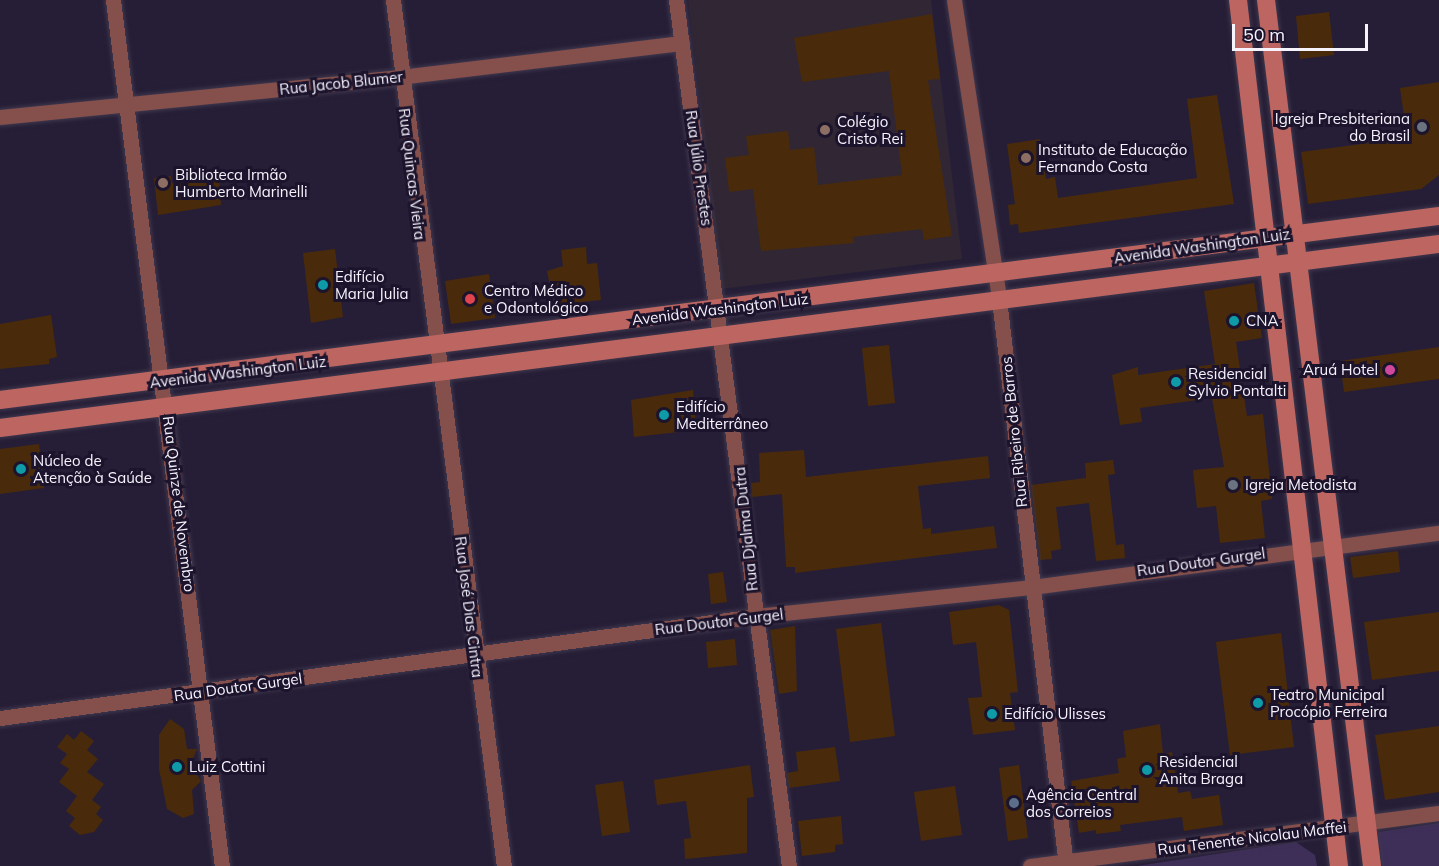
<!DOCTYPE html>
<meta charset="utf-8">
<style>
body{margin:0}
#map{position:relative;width:1439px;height:866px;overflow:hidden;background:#261e36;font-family:Mulish,sans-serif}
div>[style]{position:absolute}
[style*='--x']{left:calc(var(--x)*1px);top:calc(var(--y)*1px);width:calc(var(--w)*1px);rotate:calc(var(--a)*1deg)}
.education>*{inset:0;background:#302634}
.green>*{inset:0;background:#3e2f59}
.building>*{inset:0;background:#492b0c}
.roads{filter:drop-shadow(0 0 2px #3f384e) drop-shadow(0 0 2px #3f384e)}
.street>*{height:15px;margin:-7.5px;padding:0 7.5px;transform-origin:7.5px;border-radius:7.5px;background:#854f4b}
.secondary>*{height:18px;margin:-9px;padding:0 9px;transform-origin:9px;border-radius:9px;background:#bd6661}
.dots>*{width:16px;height:16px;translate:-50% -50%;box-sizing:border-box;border:3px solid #1c142c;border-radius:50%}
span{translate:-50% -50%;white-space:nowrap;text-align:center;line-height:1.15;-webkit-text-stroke:6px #1c142c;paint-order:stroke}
.street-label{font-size:15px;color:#f6f3fd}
.poi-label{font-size:15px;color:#f6f3fd}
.right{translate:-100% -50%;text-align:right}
.left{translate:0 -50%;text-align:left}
.scale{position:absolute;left:1232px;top:24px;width:136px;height:27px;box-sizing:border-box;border:3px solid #f6f3fd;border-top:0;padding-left:8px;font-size:18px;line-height:21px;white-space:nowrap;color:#f6f3fd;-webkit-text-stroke:4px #1c142c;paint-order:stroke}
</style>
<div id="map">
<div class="education">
<i style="clip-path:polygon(688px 0,931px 0,962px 259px,722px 289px)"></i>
</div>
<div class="green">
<i style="clip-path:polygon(1439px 823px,1439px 866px,1382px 866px,1378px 832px)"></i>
<i style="clip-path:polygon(1296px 842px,1315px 855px,1317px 866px,1137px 866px)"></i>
</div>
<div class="building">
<i style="clip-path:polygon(1329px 12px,1334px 55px,1300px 59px,1296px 16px)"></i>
<i style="clip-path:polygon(932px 14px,940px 79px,928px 80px,952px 236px,924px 240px,922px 229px,853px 237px,854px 243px,761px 251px,753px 189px,729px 192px,725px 158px,749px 155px,746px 136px,788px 131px,790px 150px,814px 147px,818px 185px,902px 175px,889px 71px,802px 82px,794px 38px)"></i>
<i style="clip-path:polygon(1439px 82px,1439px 175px,1421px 189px,1308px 204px,1301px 152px,1407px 138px,1400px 88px)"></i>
<i style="clip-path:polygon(1217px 95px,1234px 204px,1019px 233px,1018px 224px,1010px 225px,1008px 205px,1015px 204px,1007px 144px,1040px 139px,1046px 179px,1055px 177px,1058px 198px,1197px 178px,1187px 99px)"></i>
<i style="clip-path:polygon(171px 176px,172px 183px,219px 178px,221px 205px,158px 215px,154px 178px)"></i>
<i style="clip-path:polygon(586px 247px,587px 264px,597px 263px,601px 300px,554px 305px,547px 271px,563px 266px,561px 250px)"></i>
<i style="clip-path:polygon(335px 249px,343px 317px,311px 323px,303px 253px)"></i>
<i style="clip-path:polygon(489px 274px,495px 318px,451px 324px,445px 281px)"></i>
<i style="clip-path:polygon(1254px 283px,1262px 338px,1236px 342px,1247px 416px,1263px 414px,1272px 499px,1261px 501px,1265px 538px,1220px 543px,1216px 506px,1197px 508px,1193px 470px,1224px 467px,1212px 398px,1140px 408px,1142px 422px,1120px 425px,1112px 375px,1138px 367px,1138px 375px,1215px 364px,1204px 291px)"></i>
<i style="clip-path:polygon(51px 315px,57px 357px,49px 359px,49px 364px,0 369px,0 324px)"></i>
<i style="clip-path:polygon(889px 345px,895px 403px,868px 406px,862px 348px)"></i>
<i style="clip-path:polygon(1439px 347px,1439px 379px,1344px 392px,1340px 361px)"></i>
<i style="clip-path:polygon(693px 390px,696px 430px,634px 437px,631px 400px)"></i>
<i style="clip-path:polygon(39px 444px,44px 488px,0 494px,0 449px)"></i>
<i style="clip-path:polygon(804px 450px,806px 477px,988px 456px,990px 478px,918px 486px,923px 529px,931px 528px,931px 534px,994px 526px,997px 548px,795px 573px,795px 567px,786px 567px,782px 494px,752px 497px,751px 483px,760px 482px,759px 453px)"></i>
<i style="clip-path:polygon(1113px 460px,1115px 474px,1108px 475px,1116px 545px,1124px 544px,1125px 558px,1096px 561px,1089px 503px,1056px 507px,1061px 549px,1051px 551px,1052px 559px,1040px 560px,1031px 485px,1086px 478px,1085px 463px)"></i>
<i style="clip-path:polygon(1398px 551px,1400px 572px,1353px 578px,1350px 557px)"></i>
<i style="clip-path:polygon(723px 572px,727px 602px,711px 604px,708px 574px)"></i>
<i style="clip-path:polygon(999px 605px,1009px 610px,1018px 692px,1010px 693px,1015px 730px,973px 735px,968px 698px,982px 697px,976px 642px,953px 645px,949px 612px)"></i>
<i style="clip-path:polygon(1439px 612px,1439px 671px,1372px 680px,1364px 622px)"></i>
<i style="clip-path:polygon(881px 623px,895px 736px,850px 742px,836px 629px)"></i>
<i style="clip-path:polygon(795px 626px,797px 691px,779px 694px,770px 630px)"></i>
<i style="clip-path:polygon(1281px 633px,1294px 747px,1230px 755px,1216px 642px)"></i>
<i style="clip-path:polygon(735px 639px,737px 665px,708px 668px,706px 642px)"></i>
<i style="clip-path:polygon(170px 719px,184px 729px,187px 749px,197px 749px,191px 764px,201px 781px,192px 790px,194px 814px,183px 818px,167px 809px,159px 769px,159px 735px)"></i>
<i style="clip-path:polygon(1160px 724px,1163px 754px,1172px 752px,1178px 793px,1190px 791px,1192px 799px,1219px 795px,1223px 825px,1184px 831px,1182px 817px,1120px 825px,1121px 831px,1096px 834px,1096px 830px,1079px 833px,1071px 781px,1119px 773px,1117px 759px,1126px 757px,1123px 731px)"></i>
<i style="clip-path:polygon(1439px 726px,1439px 792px,1385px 800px,1375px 735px)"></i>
<i style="clip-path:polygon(81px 731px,94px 741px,87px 750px,98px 759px,87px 772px,104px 784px,92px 800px,101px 807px,96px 814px,103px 820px,94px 832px,80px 835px,69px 826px,75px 818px,66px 811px,77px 796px,59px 782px,69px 769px,60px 763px,67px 754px,57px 747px,67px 734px,74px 740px)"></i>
<i style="clip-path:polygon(835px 747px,840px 781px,789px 788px,787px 773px,798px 771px,796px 752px)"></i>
<i style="clip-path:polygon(750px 765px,754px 797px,747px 798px,747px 853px,685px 859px,684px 839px,691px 838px,686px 801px,657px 805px,654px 780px)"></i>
<i style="clip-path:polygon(1019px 765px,1028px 838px,1008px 841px,999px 768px)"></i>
<i style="clip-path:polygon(623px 781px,630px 832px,602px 836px,595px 785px)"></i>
<i style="clip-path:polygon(955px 786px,962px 835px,921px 841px,914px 792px)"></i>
<i style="clip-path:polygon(841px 816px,843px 844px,835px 845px,835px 852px,802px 856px,798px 821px)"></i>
</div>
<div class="roads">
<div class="street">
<i style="--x:113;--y:0;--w:873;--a:82.83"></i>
<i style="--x:393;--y:0;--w:873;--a:82.7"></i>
<i style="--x:676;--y:0;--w:873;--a:82.57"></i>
<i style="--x:954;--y:0;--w:302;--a:81.4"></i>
<i style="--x:999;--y:299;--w:571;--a:83.26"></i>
<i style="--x:0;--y:117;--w:402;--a:-5.7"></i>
<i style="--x:400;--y:77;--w:284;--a:-6.9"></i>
<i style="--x:0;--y:718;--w:763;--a:-7.68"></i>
<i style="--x:756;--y:616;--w:278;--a:-6"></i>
<i style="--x:1032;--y:587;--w:411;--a:-7.6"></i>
<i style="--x:1030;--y:866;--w:412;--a:-7.4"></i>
</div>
<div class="secondary">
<i style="--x:1238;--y:0;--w:872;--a:83.35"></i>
<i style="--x:1266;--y:0;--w:872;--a:83.02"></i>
<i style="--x:0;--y:400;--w:1451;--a:-7.29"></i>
<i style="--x:0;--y:428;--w:1451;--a:-7.29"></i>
</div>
</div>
<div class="dots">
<i style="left:1422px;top:127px;background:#6b7280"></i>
<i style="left:825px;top:130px;background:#8d6e63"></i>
<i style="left:1026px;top:158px;background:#8d6e63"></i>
<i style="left:163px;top:183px;background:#8d6e63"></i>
<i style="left:323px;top:285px;background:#0f9aa8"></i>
<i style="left:470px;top:299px;background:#e0444e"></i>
<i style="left:1234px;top:321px;background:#0f9aa8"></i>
<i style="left:1390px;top:370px;background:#d1479c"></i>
<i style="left:1176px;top:382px;background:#0f9aa8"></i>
<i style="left:664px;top:415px;background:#0f9aa8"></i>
<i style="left:21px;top:469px;background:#0f9aa8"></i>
<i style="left:1233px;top:485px;background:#6b7280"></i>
<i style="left:1258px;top:703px;background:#0f9aa8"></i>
<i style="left:992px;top:714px;background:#0f9aa8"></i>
<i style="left:177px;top:767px;background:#0f9aa8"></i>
<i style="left:1147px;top:770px;background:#0f9aa8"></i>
<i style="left:1014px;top:803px;background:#5c6f8a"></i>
</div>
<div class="street-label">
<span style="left:341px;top:83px;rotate:-6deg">Rua Jacob Blumer</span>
<span style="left:699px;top:168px;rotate:82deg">Rua Júlio Prestes</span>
<span style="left:412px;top:174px;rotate:83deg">Rua Quincas Vieira</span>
<span style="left:1202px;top:246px;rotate:-8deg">Avenida Washington Luiz</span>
<span style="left:720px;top:309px;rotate:-7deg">Avenida Washington Luiz</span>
<span style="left:238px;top:372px;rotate:-7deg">Avenida Washington Luiz</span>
<span style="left:1014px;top:432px;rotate:-96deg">Rua Ribeiro de Barros</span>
<span style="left:179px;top:504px;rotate:83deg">Rua Quinze de Novembro</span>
<span style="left:746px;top:529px;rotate:-96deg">Rua Djalma Dutra</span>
<span style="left:1201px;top:562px;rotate:-8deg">Rua Doutor Gurgel</span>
<span style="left:469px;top:607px;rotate:83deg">Rua José Dias Cintra</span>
<span style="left:719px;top:622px;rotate:-7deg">Rua Doutor Gurgel</span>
<span style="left:238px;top:687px;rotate:-8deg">Rua Doutor Gurgel</span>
<span style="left:1252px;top:838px;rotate:-7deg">Rua Tenente Nicolau Maffei</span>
</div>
<div class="poi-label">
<span class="right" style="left:1410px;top:127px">Igreja Presbiteriana<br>do Brasil</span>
<span class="left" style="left:837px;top:130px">Colégio<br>Cristo Rei</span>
<span class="left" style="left:1038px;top:158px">Instituto de Educação<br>Fernando Costa</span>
<span class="left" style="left:175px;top:183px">Biblioteca Irmão<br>Humberto Marinelli</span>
<span class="left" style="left:335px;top:285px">Edifício<br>Maria Julia</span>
<span class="left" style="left:484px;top:299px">Centro Médico<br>e Odontológico</span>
<span class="left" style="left:1246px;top:321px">CNA</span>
<span class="right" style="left:1378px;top:370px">Aruá Hotel</span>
<span class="left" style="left:1188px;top:382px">Residencial<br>Sylvio Pontalti</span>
<span class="left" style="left:676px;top:415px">Edifício<br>Mediterrâneo</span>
<span class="left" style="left:33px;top:469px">Núcleo de<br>Atenção à Saúde</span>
<span class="left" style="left:1245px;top:485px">Igreja Metodista</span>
<span class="left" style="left:1270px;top:703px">Teatro Municipal<br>Procópio Ferreira</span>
<span class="left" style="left:1004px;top:714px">Edifício Ulisses</span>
<span class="left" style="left:1159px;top:770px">Residencial<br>Anita Braga</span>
<span class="left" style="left:189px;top:767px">Luiz Cottini</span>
<span class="left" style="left:1026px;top:803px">Agência Central<br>dos Correios</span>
</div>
<div class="scale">50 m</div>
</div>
